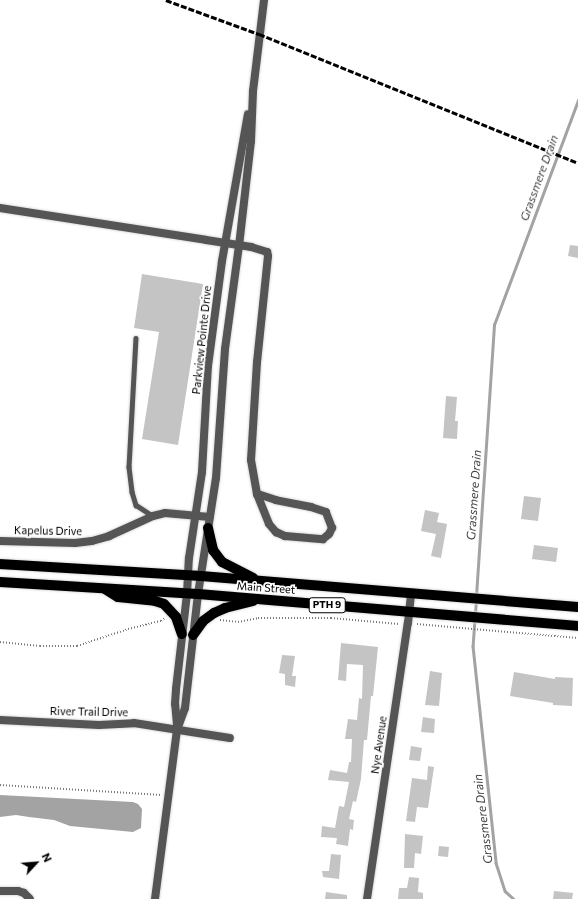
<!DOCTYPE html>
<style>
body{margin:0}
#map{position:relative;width:578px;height:899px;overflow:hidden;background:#fff;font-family:Commissioner,sans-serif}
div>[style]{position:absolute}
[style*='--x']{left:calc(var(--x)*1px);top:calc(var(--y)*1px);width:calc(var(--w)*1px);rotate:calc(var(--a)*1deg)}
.water>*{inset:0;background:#a3a3a3}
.stream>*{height:2.5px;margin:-1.25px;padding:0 1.25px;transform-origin:1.25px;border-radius:1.25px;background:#a3a3a3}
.building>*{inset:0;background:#c4c4c4}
.path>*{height:1.5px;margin-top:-0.75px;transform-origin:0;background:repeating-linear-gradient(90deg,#777 0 1px,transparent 0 3px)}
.roads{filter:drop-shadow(0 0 1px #dbdbdb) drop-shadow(0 0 1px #dbdbdb)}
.lane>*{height:4.5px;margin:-2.25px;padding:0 2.25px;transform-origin:2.25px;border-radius:2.25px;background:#555}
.street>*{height:8px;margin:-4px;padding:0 4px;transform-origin:4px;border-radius:4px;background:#555}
.primary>*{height:10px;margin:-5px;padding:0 5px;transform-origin:5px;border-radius:5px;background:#000}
.rail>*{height:2.5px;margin-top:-1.25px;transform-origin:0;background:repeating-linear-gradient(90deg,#000 0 6px,transparent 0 8px)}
span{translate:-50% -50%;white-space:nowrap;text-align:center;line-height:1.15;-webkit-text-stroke:3.5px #fff;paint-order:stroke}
.shield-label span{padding:1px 3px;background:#fff;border:1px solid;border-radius:3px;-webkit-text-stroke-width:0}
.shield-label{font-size:10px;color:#000;font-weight:700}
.street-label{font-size:11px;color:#000}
.water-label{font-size:12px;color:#444;font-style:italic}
.north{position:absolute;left:16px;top:843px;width:40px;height:40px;-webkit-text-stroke:3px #fff;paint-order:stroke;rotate:64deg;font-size:11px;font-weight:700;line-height:16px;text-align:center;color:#000}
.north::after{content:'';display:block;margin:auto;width:14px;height:18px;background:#000;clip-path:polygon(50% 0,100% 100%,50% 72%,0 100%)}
</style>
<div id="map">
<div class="water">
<i style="clip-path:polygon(0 795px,133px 802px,138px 804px,142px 809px,141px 828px,133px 832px,70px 826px,54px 820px,29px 817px,16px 815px,0 817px)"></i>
</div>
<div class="stream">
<i style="--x:476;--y:596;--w:272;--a:-86.2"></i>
<i style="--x:494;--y:325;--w:240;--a:-69.5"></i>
<i style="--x:475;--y:614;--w:13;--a:-86"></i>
<i style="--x:475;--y:619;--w:27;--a:94"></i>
<i style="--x:473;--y:646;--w:218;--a:83.9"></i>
<i style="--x:496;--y:863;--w:29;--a:72"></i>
<i style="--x:505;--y:891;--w:12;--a:42"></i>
</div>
<div class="building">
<i style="clip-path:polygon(570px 245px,578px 246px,578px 258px,568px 256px)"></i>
<i style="clip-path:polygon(142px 274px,203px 284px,178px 445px,142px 439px,159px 332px,134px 328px)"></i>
<i style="clip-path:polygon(446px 396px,457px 397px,455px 421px,458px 421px,457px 439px,443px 438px)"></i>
<i style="clip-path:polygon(524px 496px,541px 498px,538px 521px,521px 519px)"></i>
<i style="clip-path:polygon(425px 510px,439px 513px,437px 522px,447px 524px,441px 558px,431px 556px,436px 534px,421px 531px)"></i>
<i style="clip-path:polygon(534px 545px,558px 548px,556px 562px,532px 559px)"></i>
<i style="clip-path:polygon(341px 643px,378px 647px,373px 696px,371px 696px,367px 740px,364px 740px,361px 779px,356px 802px,353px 801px,349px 819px,354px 820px,353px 830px,350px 829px,348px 846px,336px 844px,337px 838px,321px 837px,322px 826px,335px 828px,339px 806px,344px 807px,349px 782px,328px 780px,330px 770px,347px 773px,349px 762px,351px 762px,352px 739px,345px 739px,348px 719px,357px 720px,359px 698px,362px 699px,363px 665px,347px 664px,346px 681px,338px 680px)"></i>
<i style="clip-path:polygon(282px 655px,295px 656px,292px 676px,296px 676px,295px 687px,285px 685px,285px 674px,279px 673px)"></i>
<i style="clip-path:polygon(430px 671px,442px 673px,439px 706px,425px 705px)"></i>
<i style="clip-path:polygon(514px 672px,555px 679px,555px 677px,573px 678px,572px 706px,553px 705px,553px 703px,510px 696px)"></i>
<i style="clip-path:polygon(423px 717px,435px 719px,434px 733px,421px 732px)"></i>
<i style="clip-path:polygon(411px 746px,422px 748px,420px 761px,409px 760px)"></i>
<i style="clip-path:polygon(428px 766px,434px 767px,428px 808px,417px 807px,415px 822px,406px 821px,412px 778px,427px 780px)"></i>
<i style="clip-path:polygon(405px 834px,423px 836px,421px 854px,415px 853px,414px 868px,404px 868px)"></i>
<i style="clip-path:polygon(439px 846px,449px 847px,448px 857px,438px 856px)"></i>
<i style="clip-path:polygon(331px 854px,341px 855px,339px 879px,323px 877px,322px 871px,329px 871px)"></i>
<i style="clip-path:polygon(409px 877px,419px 878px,418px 892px,423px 893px,423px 899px,398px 899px,399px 888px,407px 888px)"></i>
<i style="clip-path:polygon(554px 891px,573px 893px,572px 899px,553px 899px)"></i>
<i style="clip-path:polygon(326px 892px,347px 895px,347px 899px,325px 899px)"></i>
</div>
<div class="path">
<i style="--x:220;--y:620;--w:18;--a:6"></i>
<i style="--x:238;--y:622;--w:20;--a:-11"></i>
<i style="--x:258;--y:618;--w:73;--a:0"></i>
<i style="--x:331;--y:618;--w:68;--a:5"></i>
<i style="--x:417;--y:624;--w:162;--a:5"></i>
<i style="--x:0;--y:642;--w:40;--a:5.7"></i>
<i style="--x:40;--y:646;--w:37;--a:0"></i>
<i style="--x:77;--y:646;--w:54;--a:-18.4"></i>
<i style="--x:128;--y:629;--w:34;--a:-14"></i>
<i style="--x:161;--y:621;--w:5;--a:-37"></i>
<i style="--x:0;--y:785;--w:162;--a:3.5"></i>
</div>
<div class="roads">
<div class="lane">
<i style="--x:136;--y:338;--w:129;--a:93.1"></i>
<i style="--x:129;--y:467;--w:25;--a:83"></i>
<i style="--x:132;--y:492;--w:14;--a:73"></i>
<i style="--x:136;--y:505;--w:20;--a:33"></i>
</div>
<div class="street">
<i style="--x:0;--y:208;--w:208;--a:8.8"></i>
<i style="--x:206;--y:240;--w:46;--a:8.8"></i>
<i style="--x:251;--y:247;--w:17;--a:17"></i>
<i style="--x:267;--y:252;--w:4;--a:76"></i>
<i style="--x:268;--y:256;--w:107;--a:95.9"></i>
<i style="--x:257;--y:362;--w:98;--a:93.5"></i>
<i style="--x:251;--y:460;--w:35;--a:80"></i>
<i style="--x:257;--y:494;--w:32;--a:68"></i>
<i style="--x:269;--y:524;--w:11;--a:49"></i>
<i style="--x:276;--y:532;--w:10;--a:24"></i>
<i style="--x:285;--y:536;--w:38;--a:5"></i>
<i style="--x:323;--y:539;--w:8;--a:-40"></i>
<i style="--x:329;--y:534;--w:7;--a:-63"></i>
<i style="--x:332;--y:528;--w:17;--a:-111"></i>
<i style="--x:326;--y:512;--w:16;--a:-162"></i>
<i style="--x:311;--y:507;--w:36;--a:-169"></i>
<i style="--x:276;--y:500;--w:20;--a:-162"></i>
<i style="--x:0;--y:541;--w:75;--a:1.5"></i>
<i style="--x:75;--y:543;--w:17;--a:-7"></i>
<i style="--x:92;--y:541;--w:18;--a:-16"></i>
<i style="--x:109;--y:536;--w:48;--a:-24.4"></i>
<i style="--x:153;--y:516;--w:12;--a:-14"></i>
<i style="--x:165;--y:513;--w:45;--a:5.1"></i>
<i style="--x:0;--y:720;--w:99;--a:2.9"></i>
<i style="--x:99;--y:725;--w:35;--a:-3"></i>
<i style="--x:134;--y:723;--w:97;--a:8.9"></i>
<i style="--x:177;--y:725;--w:21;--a:-95"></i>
<i style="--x:175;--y:704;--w:15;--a:-86"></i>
<i style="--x:176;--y:689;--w:96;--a:-83.4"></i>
<i style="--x:187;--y:594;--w:36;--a:-87"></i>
<i style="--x:189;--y:558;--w:87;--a:-81.4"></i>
<i style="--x:202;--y:472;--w:106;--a:-86.8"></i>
<i style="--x:208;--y:366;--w:106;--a:-82.4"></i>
<i style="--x:222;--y:261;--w:149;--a:-80"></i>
<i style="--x:0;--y:891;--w:18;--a:0"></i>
<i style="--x:18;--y:891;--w:6;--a:18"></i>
<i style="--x:24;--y:893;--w:8;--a:45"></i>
<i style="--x:155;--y:899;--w:170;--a:-82.6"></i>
<i style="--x:177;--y:730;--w:23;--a:-70"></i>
<i style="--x:185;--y:708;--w:115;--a:-83.5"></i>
<i style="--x:198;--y:594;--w:117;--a:-81.2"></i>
<i style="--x:216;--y:478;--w:129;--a:-86"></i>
<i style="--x:225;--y:349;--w:104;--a:-82.3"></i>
<i style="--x:239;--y:246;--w:106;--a:-83.5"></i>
<i style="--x:251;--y:141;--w:50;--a:-87.7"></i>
<i style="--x:253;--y:91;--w:92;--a:-83.1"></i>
<i style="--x:367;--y:899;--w:279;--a:-81.6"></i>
<i style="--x:408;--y:623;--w:29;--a:-84"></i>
</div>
<div class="primary">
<i style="--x:208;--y:528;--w:23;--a:77"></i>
<i style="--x:213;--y:550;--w:15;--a:53"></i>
<i style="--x:222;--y:562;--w:35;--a:27"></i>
<i style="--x:0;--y:564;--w:201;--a:3.4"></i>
<i style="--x:201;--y:576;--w:378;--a:4.7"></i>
<i style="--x:0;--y:582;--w:198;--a:3.5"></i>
<i style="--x:198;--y:594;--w:381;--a:4.8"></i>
<i style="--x:105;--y:589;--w:15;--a:32"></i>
<i style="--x:118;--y:597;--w:37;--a:6"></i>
<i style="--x:155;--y:601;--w:9;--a:18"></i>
<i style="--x:164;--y:604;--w:18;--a:47"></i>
<i style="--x:176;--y:617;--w:18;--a:71"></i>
<i style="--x:193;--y:635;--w:17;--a:-54"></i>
<i style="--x:203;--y:621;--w:14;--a:-36"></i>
<i style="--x:214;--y:613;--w:12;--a:-24"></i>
<i style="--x:225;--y:608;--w:29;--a:-14"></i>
</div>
</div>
<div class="rail">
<i style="--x:166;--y:0;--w:99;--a:20.1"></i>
<i style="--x:259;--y:34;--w:344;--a:22"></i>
</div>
<div class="shield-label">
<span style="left:327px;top:605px">PTH 9</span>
</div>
<div class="street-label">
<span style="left:202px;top:340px;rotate:-84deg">Parkview Pointe Drive</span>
<span style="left:48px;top:531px;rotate:1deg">Kapelus Drive</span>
<span style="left:266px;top:588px;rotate:4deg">Main Street</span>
<span style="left:89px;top:712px;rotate:1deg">River Trail Drive</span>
<span style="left:379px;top:745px;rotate:-82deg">Nye Avenue</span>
</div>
<div class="water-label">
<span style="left:539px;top:178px;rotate:-70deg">Grassmere Drain</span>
<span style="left:474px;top:495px;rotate:-86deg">Grassmere Drain</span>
<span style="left:483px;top:819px;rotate:-97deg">Grassmere Drain</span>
</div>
<div class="north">N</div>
</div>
